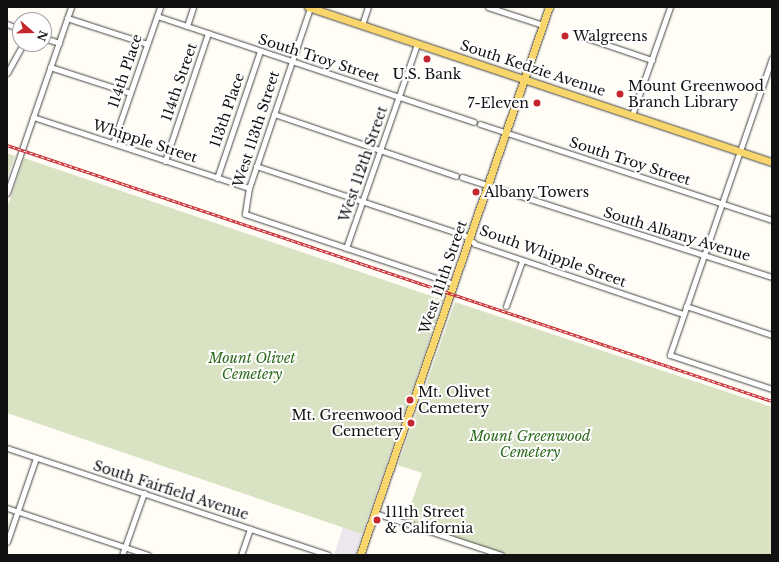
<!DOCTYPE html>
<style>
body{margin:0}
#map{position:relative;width:779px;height:562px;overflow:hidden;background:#fffdf5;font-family:"Libre Baskerville",serif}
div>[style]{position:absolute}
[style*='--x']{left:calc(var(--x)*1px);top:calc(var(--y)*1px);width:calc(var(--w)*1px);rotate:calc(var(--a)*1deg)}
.industrial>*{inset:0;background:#eee6ef}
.cemetery>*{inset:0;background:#d9e3c4}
.roads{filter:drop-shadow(0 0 1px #444) drop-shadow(0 0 1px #444)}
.minor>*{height:5px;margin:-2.5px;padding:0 2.5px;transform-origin:2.5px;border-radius:2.5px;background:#fff}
.major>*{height:7px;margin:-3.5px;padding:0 3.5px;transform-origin:3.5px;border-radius:3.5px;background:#f9d66b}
.rail>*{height:2.5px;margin-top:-1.25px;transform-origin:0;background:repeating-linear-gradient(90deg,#fff 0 3px,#c4262e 0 6px);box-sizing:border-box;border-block:1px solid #c4262e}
.dots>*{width:11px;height:11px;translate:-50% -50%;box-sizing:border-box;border:2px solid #fff;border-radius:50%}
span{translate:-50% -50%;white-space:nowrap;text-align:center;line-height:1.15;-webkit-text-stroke:4px #fff;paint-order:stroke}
.poi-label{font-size:14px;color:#111}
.left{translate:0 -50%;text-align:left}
.right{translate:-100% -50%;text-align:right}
.street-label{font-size:14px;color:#111}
.park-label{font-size:14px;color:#2f6b1f;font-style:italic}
.frame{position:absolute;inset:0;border:8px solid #111;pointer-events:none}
.north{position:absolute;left:12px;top:12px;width:40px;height:40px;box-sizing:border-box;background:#fff;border:1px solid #a0a0a0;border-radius:50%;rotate:110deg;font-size:11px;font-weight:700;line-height:16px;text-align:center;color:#111}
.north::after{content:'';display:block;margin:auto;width:14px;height:18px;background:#c4262e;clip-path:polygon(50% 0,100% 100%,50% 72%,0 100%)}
</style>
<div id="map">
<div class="industrial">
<i style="clip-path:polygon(343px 527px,362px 534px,355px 555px,334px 555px)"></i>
</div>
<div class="cemetery">
<i style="clip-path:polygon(7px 153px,15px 156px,7px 178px)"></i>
<i style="clip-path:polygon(24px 158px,443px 300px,362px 534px,7px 413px,7px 208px)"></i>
<i style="clip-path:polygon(455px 302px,772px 407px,772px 555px,506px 555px,405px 521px,422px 473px,398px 465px)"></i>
</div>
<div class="roads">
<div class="minor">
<i style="--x:488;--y:7;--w:58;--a:18.1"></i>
<i style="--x:310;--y:8;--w:190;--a:108.7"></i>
<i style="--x:249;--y:188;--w:26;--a:99"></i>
<i style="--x:245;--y:214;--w:220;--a:18.5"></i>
<i style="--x:157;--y:16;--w:334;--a:18.5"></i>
<i style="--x:67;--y:18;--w:84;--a:18"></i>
<i style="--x:7;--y:24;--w:14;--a:21"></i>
<i style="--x:362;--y:25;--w:19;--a:-72"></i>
<i style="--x:187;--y:26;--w:20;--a:-72"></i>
<i style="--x:581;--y:36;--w:75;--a:18.7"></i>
<i style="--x:44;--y:38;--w:16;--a:18"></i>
<i style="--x:772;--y:58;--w:314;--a:109"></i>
<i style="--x:670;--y:355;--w:108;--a:18.4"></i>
<i style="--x:50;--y:67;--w:84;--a:18"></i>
<i style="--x:7;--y:73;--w:33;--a:-61"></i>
<i style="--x:274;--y:114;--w:192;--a:18.8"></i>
<i style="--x:632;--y:115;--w:114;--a:-70.6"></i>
<i style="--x:33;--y:117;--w:227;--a:18.2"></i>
<i style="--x:480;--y:124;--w:307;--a:18.2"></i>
<i style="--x:113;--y:143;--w:144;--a:-70.9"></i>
<i style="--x:165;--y:161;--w:135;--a:-71.4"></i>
<i style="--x:256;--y:166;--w:219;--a:18.4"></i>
<i style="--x:464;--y:235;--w:14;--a:39"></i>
<i style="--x:475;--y:244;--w:219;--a:18.6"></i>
<i style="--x:462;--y:177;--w:326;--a:17.9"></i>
<i style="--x:217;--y:178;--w:134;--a:-71.3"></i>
<i style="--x:7;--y:193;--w:197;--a:-71"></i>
<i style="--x:346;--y:248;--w:216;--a:-70.8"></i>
<i style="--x:506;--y:306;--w:48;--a:-70.4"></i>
<i style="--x:686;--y:306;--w:91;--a:18.6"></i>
<i style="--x:7;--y:448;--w:338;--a:18.4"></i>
<i style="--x:7;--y:508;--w:149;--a:18.4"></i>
<i style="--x:375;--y:513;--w:133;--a:18.4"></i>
<i style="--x:7;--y:542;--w:89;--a:-71"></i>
<i style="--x:122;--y:555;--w:66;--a:-70.5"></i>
<i style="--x:241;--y:555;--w:28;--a:-71"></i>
</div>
<div class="major">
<i style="--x:308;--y:7;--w:489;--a:18.5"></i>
<i style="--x:360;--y:555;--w:580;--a:-70.97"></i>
</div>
</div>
<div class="rail">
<i style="--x:7;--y:145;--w:807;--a:18.5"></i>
</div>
<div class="dots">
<i style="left:565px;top:36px;background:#c4262e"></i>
<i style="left:427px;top:59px;background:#c4262e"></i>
<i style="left:620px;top:94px;background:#c4262e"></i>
<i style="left:537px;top:103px;background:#c4262e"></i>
<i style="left:476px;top:192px;background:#c4262e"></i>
<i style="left:410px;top:400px;background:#c4262e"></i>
<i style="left:411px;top:423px;background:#c4262e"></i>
<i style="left:377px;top:520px;background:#c4262e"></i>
</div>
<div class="poi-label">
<span class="left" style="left:573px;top:36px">Walgreens</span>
<span style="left:427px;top:74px">U.S. Bank</span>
<span class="left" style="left:628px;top:94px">Mount Greenwood<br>Branch Library</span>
<span class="right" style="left:529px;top:103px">7-Eleven</span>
<span class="left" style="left:484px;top:192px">Albany Towers</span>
<span class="left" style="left:418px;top:400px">Mt. Olivet<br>Cemetery</span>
<span class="right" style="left:403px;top:423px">Mt. Greenwood<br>Cemetery</span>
<span class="left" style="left:385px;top:520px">111th Street<br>&amp; California</span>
</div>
<div class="street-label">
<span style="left:319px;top:58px;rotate:18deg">South Troy Street</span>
<span style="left:533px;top:68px;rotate:18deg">South Kedzie Avenue</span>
<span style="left:125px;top:71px;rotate:-71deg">114th Place</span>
<span style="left:179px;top:82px;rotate:-71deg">114th Street</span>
<span style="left:227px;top:110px;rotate:-71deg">113th Place</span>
<span style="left:256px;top:129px;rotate:-72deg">West 113th Street</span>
<span style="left:145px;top:141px;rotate:18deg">Whipple Street</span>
<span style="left:630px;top:161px;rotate:18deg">South Troy Street</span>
<span style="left:363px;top:164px;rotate:-71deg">West 112th Street</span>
<span style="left:677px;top:234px;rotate:17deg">South Albany Avenue</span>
<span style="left:553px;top:256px;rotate:20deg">South Whipple Street</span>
<span style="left:443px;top:277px;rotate:-71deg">West 111th Street</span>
<span style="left:171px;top:490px;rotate:18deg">South Fairfield Avenue</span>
</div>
<div class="park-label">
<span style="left:252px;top:366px">Mount Olivet<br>Cemetery</span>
<span style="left:530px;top:444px">Mount Greenwood<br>Cemetery</span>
</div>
<div class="frame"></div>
<div class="north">N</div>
</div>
